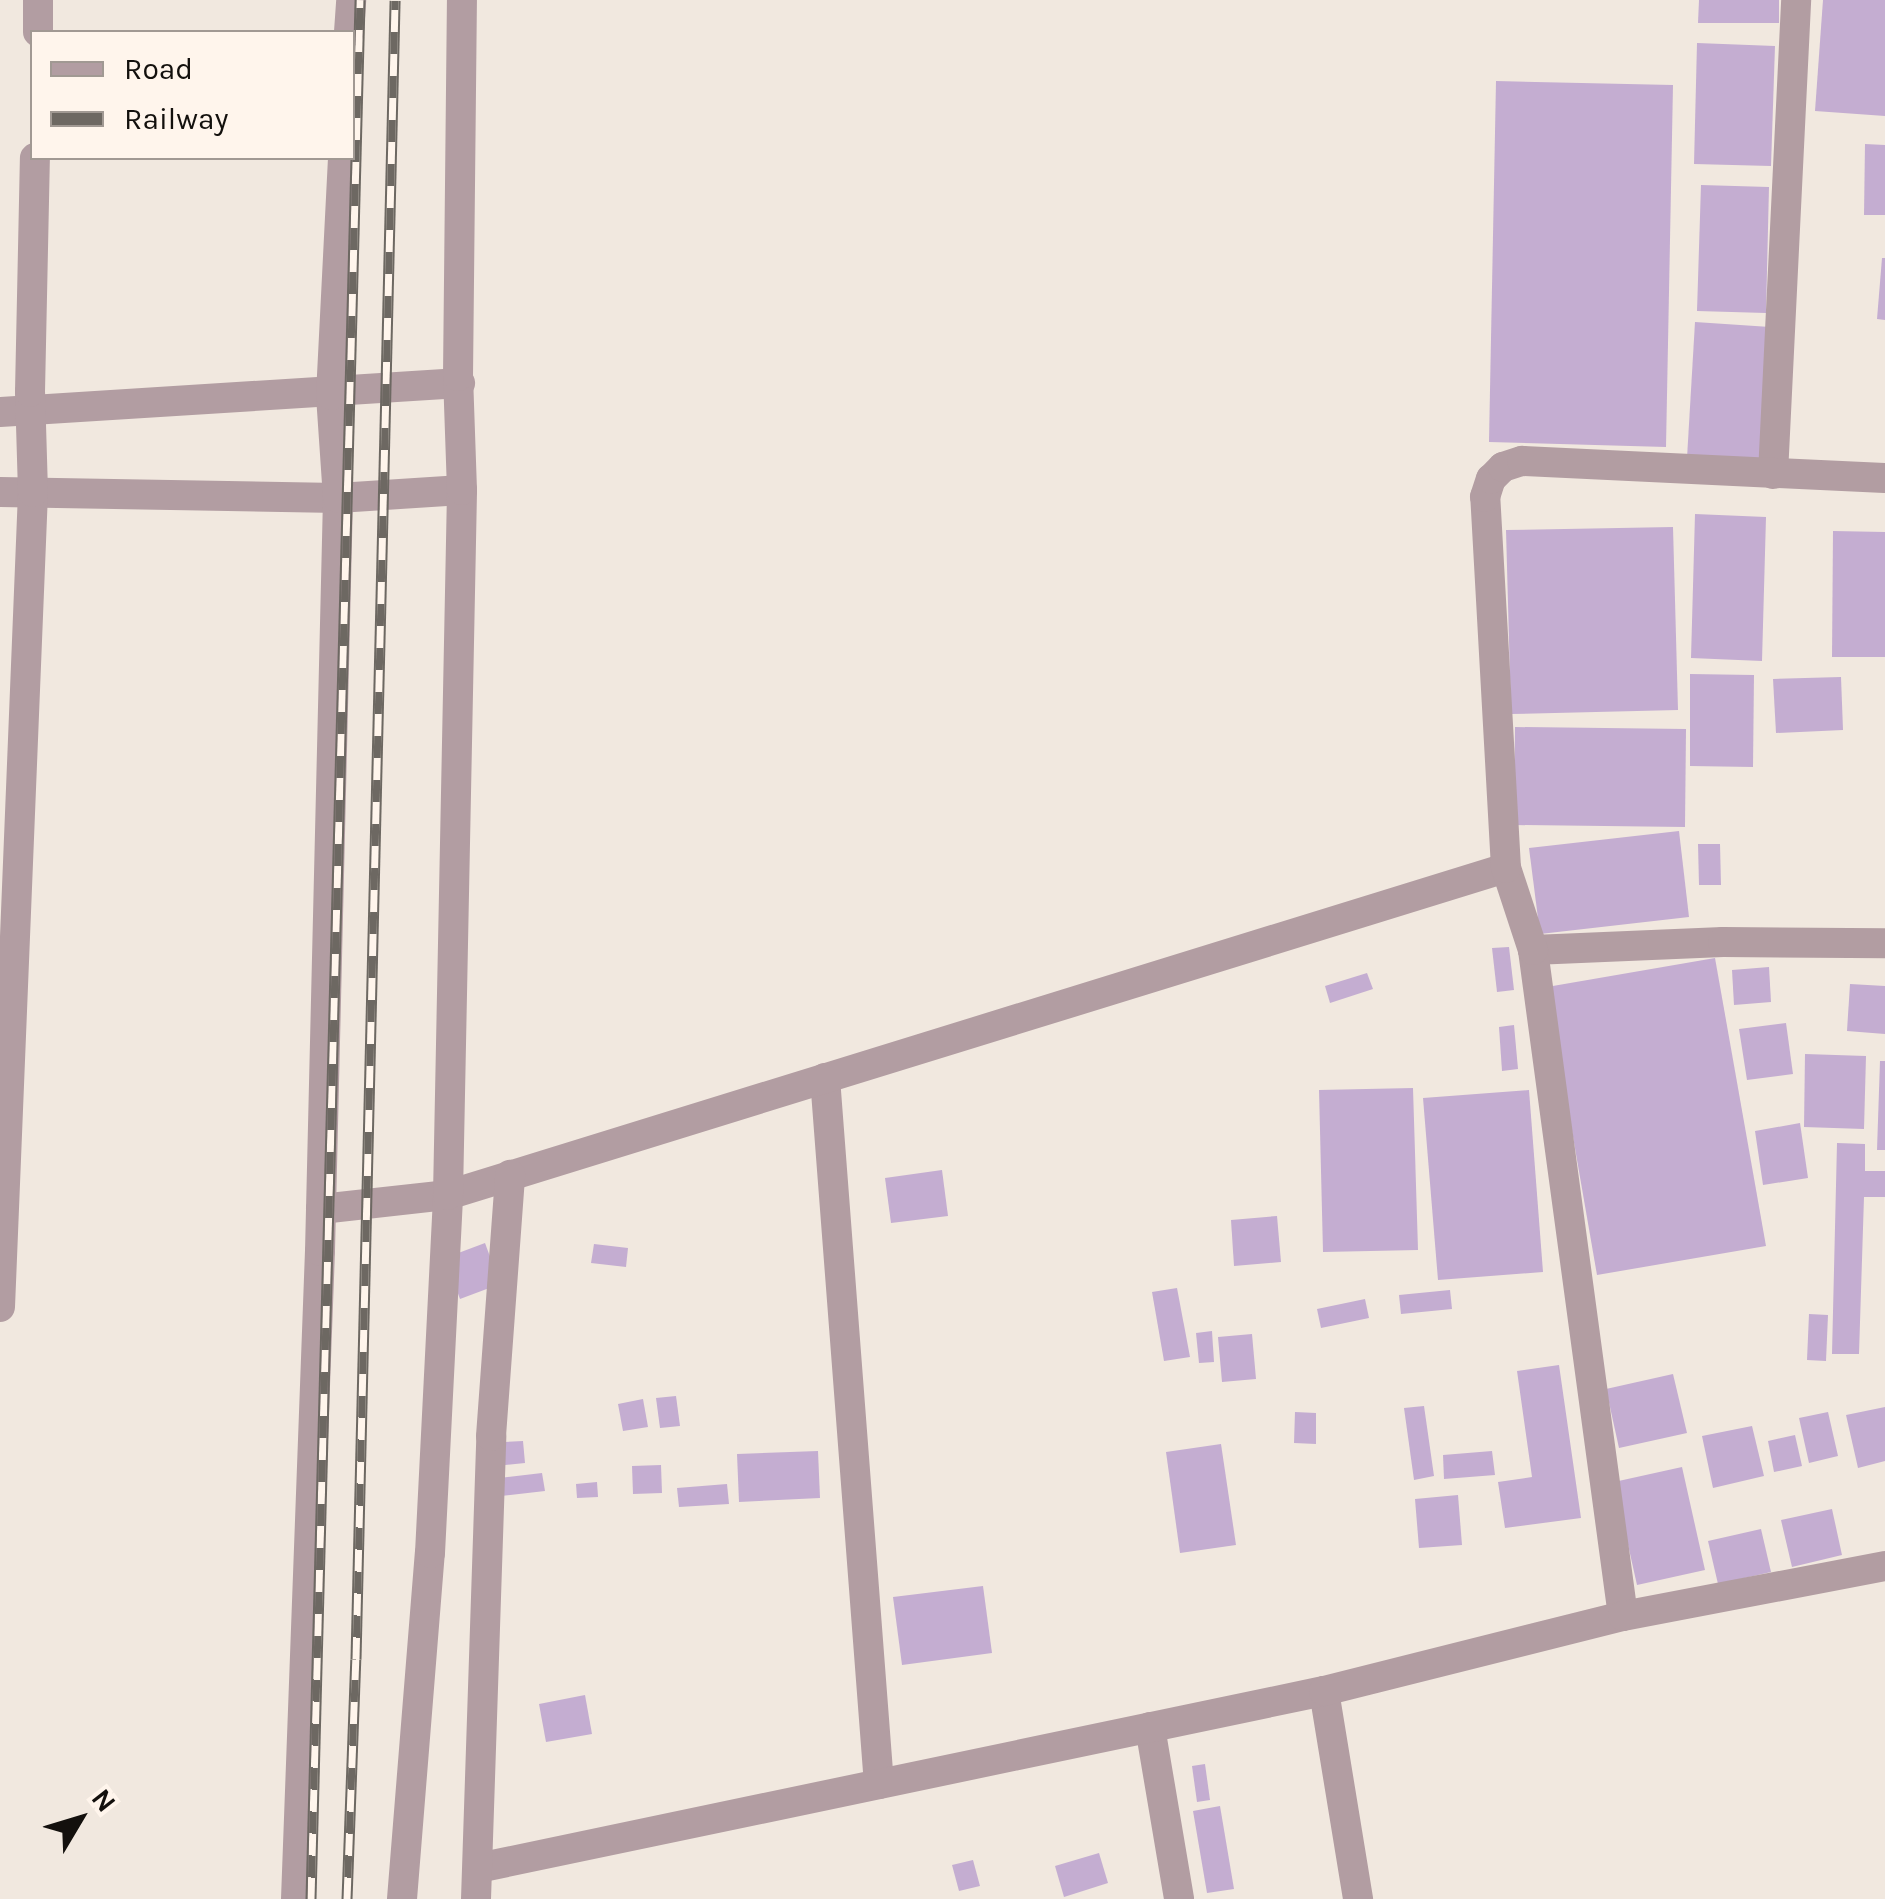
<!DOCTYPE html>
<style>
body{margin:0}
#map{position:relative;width:1885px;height:1899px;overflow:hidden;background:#f1e8df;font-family:Karla,sans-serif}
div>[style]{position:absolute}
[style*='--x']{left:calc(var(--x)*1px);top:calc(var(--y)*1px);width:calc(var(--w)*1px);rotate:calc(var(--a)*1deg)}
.building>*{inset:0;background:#c4add1}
.minor>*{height:30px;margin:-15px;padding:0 15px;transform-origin:15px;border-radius:15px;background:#b29da2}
.tertiary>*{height:30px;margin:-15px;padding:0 15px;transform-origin:15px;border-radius:15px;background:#b29da2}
.rail>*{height:11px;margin-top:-5.5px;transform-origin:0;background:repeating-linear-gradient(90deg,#fff5ec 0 22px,#6d6862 0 44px);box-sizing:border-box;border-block:2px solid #6d6862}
span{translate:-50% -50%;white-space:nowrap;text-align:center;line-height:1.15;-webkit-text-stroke:9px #fff5ec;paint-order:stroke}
.legend{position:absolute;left:30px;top:30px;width:325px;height:130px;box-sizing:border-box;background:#fff5ec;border:2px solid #a19993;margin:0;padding:12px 18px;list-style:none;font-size:30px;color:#13100d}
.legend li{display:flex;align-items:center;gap:20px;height:50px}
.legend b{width:50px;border:2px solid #a19993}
.north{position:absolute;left:30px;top:1769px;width:100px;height:100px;-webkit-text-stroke:8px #fff5ec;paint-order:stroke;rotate:52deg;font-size:28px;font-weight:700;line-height:40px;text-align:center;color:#13100d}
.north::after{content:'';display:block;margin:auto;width:35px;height:45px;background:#13100d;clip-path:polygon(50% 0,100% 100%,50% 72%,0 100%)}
</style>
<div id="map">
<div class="building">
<i style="clip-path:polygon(1699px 0,1779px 0,1779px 23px,1698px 23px)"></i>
<i style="clip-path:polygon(1823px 0,1885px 0,1885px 116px,1815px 111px)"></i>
<i style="clip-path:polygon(1697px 43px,1775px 46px,1771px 166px,1694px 164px)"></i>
<i style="clip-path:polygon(1496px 81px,1673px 85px,1666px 447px,1489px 442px)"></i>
<i style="clip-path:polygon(1865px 144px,1885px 145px,1885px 215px,1864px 215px)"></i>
<i style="clip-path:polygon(1701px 185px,1769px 187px,1766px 313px,1697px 311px)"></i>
<i style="clip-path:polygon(1882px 258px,1885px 258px,1885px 320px,1877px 319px)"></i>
<i style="clip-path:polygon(1695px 322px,1770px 327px,1762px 463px,1687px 458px)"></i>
<i style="clip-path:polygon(1695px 514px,1766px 517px,1762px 661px,1691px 658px)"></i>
<i style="clip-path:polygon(1673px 527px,1678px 710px,1511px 714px,1506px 530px)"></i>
<i style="clip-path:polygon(1833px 531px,1885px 532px,1885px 657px,1832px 657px)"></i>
<i style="clip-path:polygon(1690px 674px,1754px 675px,1753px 767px,1690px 766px)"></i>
<i style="clip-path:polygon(1841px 677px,1843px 730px,1776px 733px,1773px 679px)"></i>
<i style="clip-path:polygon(1515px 727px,1686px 729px,1685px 827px,1514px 825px)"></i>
<i style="clip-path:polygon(1679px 831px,1689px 917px,1540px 934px,1529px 848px)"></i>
<i style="clip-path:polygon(1698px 844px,1720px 844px,1721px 885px,1699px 885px)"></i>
<i style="clip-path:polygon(1509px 947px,1514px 990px,1497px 992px,1492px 948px)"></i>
<i style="clip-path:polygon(1715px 958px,1766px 1246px,1597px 1275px,1547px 987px)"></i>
<i style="clip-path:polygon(1769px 967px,1771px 1002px,1734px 1005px,1732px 970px)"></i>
<i style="clip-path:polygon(1367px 973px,1373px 989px,1330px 1003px,1325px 986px)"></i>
<i style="clip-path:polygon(1850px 984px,1885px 986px,1885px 1034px,1847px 1031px)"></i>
<i style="clip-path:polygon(1786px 1023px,1793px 1074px,1747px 1080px,1739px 1029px)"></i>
<i style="clip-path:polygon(1514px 1025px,1518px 1069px,1502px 1071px,1499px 1027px)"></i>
<i style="clip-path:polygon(1805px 1054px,1866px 1056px,1864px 1129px,1804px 1127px)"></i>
<i style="clip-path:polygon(1880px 1061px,1885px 1061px,1885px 1150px,1877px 1150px)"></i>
<i style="clip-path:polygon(1413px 1088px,1418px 1250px,1323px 1252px,1319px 1090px)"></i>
<i style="clip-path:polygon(1529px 1090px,1543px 1272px,1438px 1280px,1423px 1098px)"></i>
<i style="clip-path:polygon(1800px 1123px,1808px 1178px,1763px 1185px,1755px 1131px)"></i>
<i style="clip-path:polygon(1837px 1143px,1865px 1144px,1865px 1171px,1885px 1171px,1885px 1197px,1864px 1197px,1859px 1354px,1832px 1354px)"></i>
<i style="clip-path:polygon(942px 1170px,948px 1216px,891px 1223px,885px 1178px)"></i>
<i style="clip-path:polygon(1277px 1216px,1281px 1262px,1234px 1266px,1231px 1220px)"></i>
<i style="clip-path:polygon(485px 1243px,500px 1284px,460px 1299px,445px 1258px)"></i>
<i style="clip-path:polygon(594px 1244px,628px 1248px,626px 1267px,591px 1263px)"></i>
<i style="clip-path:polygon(1177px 1288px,1190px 1357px,1164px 1361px,1152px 1292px)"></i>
<i style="clip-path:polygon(1450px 1290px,1452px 1309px,1401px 1314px,1399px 1295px)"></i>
<i style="clip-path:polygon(1365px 1299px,1369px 1318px,1321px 1328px,1317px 1309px)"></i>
<i style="clip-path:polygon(1809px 1314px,1828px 1315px,1826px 1361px,1807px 1360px)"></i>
<i style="clip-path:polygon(1212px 1331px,1214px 1362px,1199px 1363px,1196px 1333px)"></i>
<i style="clip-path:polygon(1252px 1334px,1256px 1379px,1222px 1382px,1218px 1337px)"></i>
<i style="clip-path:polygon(1559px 1365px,1581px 1518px,1505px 1528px,1498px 1482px,1532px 1477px,1517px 1371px)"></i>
<i style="clip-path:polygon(1673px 1374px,1687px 1433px,1619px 1448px,1606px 1389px)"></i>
<i style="clip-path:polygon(676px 1396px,680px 1426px,660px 1428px,656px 1398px)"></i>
<i style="clip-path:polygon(643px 1399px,648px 1427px,623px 1431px,618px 1404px)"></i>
<i style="clip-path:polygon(1424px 1406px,1434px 1476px,1414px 1480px,1404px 1408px)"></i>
<i style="clip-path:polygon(1885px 1407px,1885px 1461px,1858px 1468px,1846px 1415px)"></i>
<i style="clip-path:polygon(1295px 1412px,1316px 1413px,1316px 1444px,1294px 1443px)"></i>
<i style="clip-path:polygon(1828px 1412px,1838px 1456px,1809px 1463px,1799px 1418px)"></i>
<i style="clip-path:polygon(1752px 1426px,1764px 1476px,1713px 1488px,1702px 1436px)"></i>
<i style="clip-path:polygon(1795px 1435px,1802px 1466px,1774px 1472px,1768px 1441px)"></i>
<i style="clip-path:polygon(523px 1441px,525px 1463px,505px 1465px,504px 1442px)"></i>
<i style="clip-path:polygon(1221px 1444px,1236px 1545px,1180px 1553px,1166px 1452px)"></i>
<i style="clip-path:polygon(818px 1451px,820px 1498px,739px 1502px,737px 1454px)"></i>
<i style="clip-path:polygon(1492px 1451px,1495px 1475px,1444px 1479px,1443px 1455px)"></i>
<i style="clip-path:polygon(661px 1465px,662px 1493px,633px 1494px,632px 1466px)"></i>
<i style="clip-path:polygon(1682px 1467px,1705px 1570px,1637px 1585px,1614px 1482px)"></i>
<i style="clip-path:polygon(542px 1473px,545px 1491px,501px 1496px,499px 1478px)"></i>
<i style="clip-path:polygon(597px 1482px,598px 1497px,577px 1498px,576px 1484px)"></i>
<i style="clip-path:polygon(727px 1484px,729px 1504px,679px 1507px,677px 1488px)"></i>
<i style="clip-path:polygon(1458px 1495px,1462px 1545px,1419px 1548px,1415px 1499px)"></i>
<i style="clip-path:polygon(1832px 1509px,1842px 1555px,1792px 1567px,1781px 1520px)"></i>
<i style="clip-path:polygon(1761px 1529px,1771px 1572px,1718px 1584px,1708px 1541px)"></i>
<i style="clip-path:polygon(983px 1586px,992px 1653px,902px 1665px,893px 1597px)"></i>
<i style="clip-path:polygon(585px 1695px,592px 1734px,546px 1742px,539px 1704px)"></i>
<i style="clip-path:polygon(1205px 1764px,1210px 1800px,1197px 1802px,1192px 1766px)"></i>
<i style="clip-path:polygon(1220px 1806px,1234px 1889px,1207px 1893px,1193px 1811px)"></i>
<i style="clip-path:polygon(1099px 1853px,1108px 1883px,1064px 1897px,1055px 1866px)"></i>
<i style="clip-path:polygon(973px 1860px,980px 1886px,959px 1891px,952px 1865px)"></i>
</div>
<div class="minor">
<i style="--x:1773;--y:474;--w:475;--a:-87.2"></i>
<i style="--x:1533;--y:950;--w:190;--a:-2.4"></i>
<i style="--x:1723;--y:942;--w:162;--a:0.4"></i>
<i style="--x:825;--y:1078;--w:708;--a:85.63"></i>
<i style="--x:321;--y:1209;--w:128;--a:-6.3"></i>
<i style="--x:448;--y:1195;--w:1107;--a:-17.18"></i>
<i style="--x:1623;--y:1616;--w:672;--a:-97.7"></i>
<i style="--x:1533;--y:950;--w:86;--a:-108.2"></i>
<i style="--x:1506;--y:868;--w:372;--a:-93.2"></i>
<i style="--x:1485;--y:497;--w:19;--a:-72"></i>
<i style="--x:1491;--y:479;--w:17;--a:-45"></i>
<i style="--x:1503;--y:467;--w:20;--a:-18"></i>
<i style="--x:1522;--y:461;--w:363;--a:2.7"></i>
<i style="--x:1324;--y:1691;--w:211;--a:80.7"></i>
<i style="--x:1150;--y:1727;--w:174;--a:80.4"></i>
<i style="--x:478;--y:1868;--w:864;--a:-11.82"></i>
<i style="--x:1324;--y:1691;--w:308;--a:-14.1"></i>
<i style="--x:1623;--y:1616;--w:267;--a:-10.8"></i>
<i style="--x:476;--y:1899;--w:463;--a:-88.1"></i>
<i style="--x:491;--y:1436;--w:262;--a:-85.8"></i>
</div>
<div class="tertiary">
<i style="--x:38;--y:32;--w:32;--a:-90"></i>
<i style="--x:349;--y:32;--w:32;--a:-86"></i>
<i style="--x:0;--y:412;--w:461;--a:-3.6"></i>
<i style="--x:0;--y:492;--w:338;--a:1"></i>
<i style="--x:338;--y:498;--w:124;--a:-3.7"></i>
<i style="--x:0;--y:1307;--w:816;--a:-87.68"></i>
<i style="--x:33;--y:492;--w:100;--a:-91.7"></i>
<i style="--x:30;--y:392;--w:234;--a:-88.8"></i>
<i style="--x:296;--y:1899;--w:648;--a:-87.88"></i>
<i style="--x:320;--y:1251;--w:753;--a:-88.63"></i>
<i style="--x:338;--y:498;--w:103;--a:-93.9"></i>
<i style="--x:331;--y:395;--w:237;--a:-87.1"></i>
<i style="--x:402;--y:1899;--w:347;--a:-85.4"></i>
<i style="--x:430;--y:1553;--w:358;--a:-87.1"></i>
<i style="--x:448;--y:1195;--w:705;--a:-88.86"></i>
<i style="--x:462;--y:490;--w:114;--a:-92"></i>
<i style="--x:458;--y:376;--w:376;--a:-89.4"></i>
</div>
<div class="rail">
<i style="--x:311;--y:1899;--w:1900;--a:-88.52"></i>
<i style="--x:347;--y:1899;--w:240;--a:-87.9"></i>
<i style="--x:356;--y:1659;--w:1659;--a:-88.65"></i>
</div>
<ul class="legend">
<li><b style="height:12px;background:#b29da2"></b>Road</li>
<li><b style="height:12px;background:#6d6862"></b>Railway</li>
</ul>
<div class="north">N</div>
</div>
